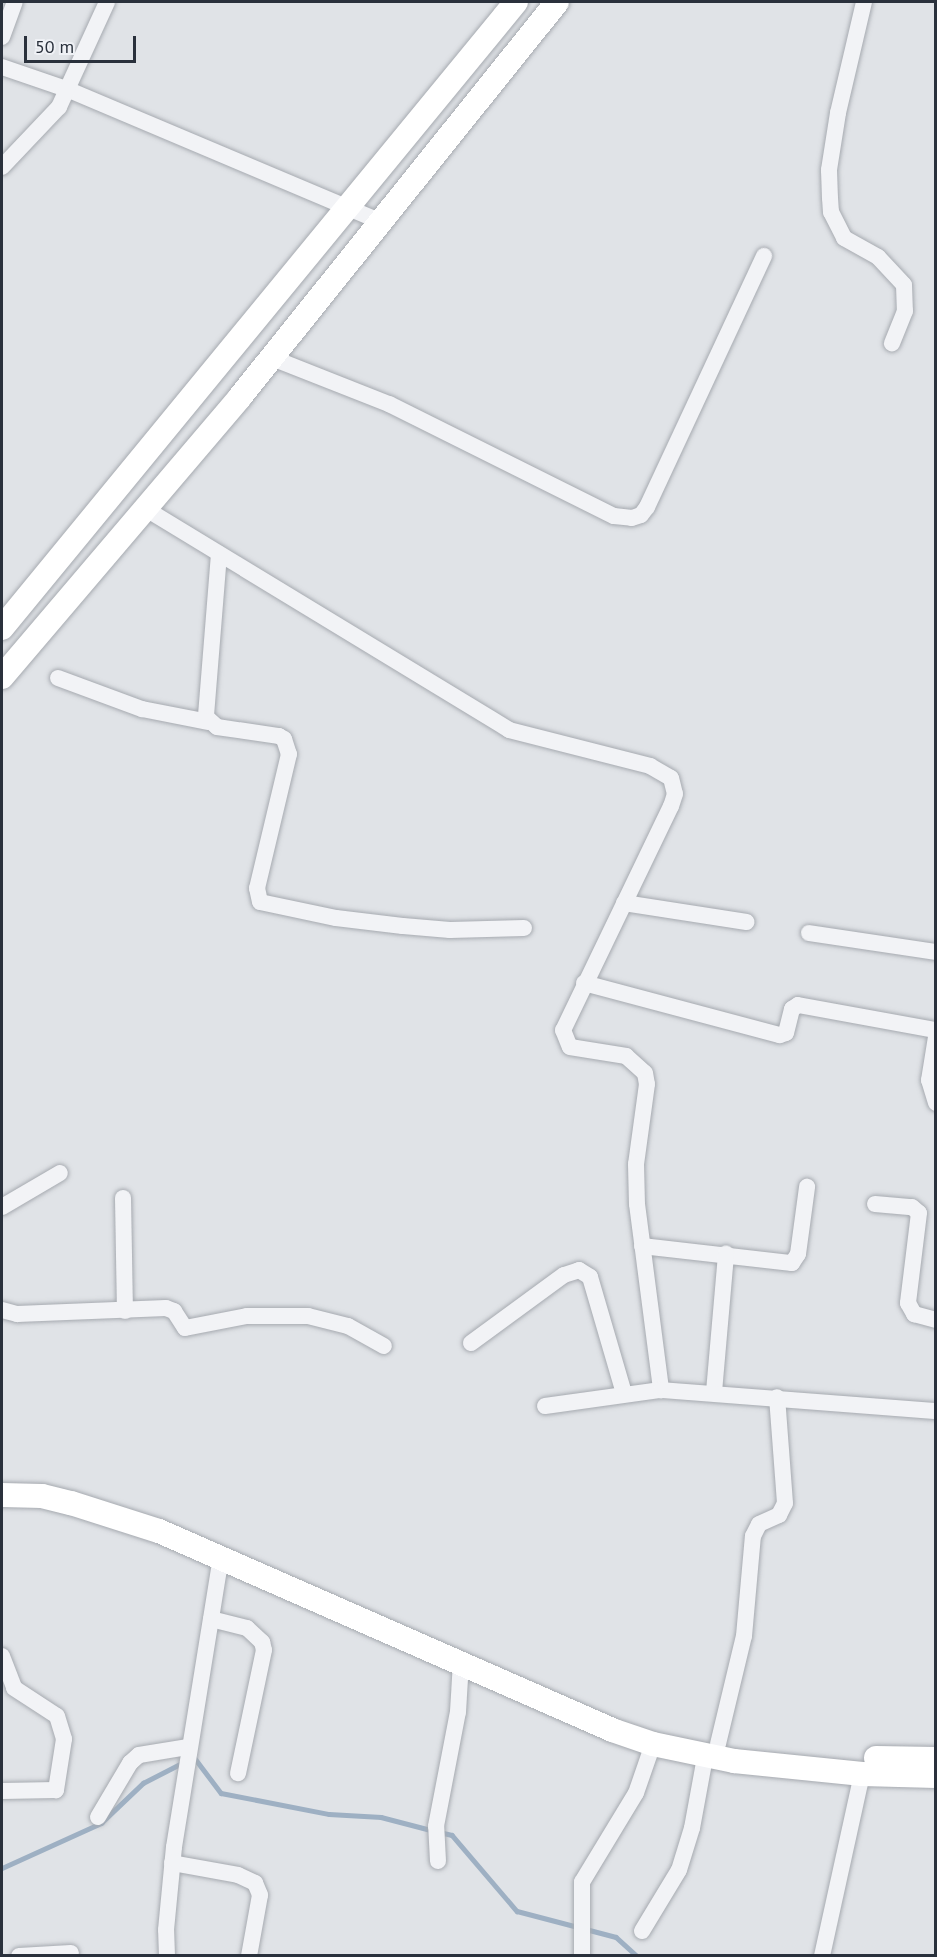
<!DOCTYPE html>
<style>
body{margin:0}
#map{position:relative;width:937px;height:1957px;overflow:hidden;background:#e0e3e7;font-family:"PT Sans",sans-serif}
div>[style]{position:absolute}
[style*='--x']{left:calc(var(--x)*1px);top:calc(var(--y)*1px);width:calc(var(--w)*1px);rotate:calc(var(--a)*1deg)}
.stream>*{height:4.5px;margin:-2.25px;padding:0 2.25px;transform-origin:2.25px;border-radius:2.25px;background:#9eb0c3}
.roads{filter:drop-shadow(0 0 2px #a6aab0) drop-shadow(0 0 2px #a6aab0)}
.minor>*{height:16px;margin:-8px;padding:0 8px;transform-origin:8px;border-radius:8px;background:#f2f3f6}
.highway>*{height:24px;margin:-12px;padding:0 12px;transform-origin:12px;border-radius:12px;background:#fff}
span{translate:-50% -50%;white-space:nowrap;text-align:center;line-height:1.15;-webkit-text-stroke:4.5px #eff1f5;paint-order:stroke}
.frame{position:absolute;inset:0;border:3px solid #2a313c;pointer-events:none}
.scale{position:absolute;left:24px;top:36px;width:112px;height:27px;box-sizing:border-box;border:3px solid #2a313c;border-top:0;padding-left:8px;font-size:18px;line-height:21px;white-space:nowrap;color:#2a313c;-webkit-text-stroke:4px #eff1f5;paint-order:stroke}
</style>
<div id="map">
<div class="stream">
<i style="--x:194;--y:1757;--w:45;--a:53.1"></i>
<i style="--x:221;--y:1793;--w:110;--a:11"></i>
<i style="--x:329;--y:1814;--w:52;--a:3.3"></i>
<i style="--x:381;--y:1817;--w:52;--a:14.6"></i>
<i style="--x:439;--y:1832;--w:13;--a:13"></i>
<i style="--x:452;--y:1835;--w:100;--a:49.5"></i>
<i style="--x:517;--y:1911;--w:102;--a:14.7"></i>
<i style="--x:616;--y:1937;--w:28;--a:42"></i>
<i style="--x:2;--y:1868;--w:109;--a:-24.4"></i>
<i style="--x:101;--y:1823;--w:58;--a:-43.6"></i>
<i style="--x:143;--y:1783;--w:46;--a:-27.1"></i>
</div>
<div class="roads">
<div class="minor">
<i style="--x:864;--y:2;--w:114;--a:103.2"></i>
<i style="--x:838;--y:113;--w:58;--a:99"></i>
<i style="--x:829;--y:170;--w:28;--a:88"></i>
<i style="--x:830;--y:198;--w:14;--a:86"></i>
<i style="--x:831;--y:212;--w:29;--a:63"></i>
<i style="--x:844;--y:238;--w:39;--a:29"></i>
<i style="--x:878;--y:257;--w:38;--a:47"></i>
<i style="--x:904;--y:285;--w:26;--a:88"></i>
<i style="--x:905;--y:311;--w:35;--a:112"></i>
<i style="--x:2;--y:37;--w:37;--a:-70"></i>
<i style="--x:2;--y:67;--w:71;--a:18.9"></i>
<i style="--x:69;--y:90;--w:339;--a:22.9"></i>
<i style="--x:2;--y:167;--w:83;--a:-46.5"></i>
<i style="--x:59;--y:107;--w:115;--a:-65.4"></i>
<i style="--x:272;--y:358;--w:126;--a:21.5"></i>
<i style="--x:389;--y:404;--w:251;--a:26.5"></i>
<i style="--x:614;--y:516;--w:18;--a:6"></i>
<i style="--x:632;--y:518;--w:9;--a:-18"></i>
<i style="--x:641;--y:515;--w:10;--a:-53"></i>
<i style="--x:647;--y:507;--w:277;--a:-65"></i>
<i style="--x:146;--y:509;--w:425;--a:31.3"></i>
<i style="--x:509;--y:730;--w:146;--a:14.3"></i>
<i style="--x:650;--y:766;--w:24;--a:30"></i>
<i style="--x:671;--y:778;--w:16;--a:76"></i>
<i style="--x:675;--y:794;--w:13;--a:108"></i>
<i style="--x:671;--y:806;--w:249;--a:115.7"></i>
<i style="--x:563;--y:1030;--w:18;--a:68"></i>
<i style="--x:570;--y:1047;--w:57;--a:9.1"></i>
<i style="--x:626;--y:1056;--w:25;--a:42"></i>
<i style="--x:645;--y:1073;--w:11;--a:80"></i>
<i style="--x:647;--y:1084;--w:81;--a:97.8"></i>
<i style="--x:636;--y:1164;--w:40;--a:88.6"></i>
<i style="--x:637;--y:1204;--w:188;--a:82.6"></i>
<i style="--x:219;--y:554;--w:164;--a:94.6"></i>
<i style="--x:206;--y:717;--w:15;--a:42"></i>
<i style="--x:217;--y:727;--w:63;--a:8.3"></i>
<i style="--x:279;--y:736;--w:6;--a:31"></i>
<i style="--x:284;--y:739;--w:16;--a:72"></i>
<i style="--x:289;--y:754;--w:138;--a:103.4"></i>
<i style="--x:257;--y:888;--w:14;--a:78"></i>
<i style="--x:260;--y:902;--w:78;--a:11.9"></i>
<i style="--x:336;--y:918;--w:67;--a:6.8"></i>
<i style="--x:403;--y:926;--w:47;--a:4.9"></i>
<i style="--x:450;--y:930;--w:74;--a:-1.5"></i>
<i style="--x:58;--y:678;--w:90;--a:20.3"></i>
<i style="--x:142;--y:709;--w:67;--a:11.1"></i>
<i style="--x:624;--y:903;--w:124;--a:8.8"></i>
<i style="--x:809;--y:933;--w:128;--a:8.5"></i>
<i style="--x:584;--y:983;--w:203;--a:14.9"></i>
<i style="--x:780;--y:1035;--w:6;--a:-18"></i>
<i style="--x:786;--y:1033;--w:25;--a:-76"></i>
<i style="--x:792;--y:1009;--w:7;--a:-34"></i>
<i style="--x:798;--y:1005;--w:140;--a:10.3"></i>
<i style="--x:936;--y:1037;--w:44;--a:99.2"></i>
<i style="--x:929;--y:1080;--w:24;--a:73"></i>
<i style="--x:123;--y:1198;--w:113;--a:89"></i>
<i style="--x:875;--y:1204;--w:37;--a:5"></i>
<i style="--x:912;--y:1207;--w:9;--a:41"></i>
<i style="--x:919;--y:1213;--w:91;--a:97"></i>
<i style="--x:908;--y:1303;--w:13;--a:61"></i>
<i style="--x:914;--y:1314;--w:23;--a:15"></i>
<i style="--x:2;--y:1207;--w:67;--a:-30.4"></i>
<i style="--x:642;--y:1246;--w:151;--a:6.5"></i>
<i style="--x:792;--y:1263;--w:11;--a:-56"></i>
<i style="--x:798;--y:1254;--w:68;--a:-82.3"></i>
<i style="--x:2;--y:1310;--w:16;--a:15"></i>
<i style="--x:17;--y:1314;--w:149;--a:-2.3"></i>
<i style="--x:166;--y:1308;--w:9;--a:21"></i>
<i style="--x:174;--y:1311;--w:20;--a:57"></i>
<i style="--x:185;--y:1328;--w:63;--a:-11"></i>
<i style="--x:247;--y:1316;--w:61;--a:0"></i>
<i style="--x:308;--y:1316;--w:41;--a:14"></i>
<i style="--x:348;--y:1326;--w:41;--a:29.1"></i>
<i style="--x:471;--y:1343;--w:115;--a:-36.2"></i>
<i style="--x:564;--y:1275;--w:16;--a:-18"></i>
<i style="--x:579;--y:1270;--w:13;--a:32"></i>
<i style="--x:590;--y:1277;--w:121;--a:73.7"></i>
<i style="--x:714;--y:1392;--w:139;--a:-85"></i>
<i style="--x:545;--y:1406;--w:117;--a:-7.9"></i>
<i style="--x:661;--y:1390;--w:276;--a:4.4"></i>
<i style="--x:211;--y:1619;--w:37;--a:14"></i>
<i style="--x:247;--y:1628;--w:21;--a:43"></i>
<i style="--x:262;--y:1642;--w:8;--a:76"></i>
<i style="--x:264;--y:1650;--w:126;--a:101.9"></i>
<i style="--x:2;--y:1656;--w:34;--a:69"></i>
<i style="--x:14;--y:1688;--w:51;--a:33.1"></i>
<i style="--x:57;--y:1716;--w:24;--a:73"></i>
<i style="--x:64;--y:1739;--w:52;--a:98.9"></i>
<i style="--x:56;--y:1790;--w:54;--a:178.9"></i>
<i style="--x:718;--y:1744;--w:111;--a:-76.5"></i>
<i style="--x:744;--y:1636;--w:100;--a:-84.9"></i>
<i style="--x:753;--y:1536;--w:13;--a:-63"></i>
<i style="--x:759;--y:1524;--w:22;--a:-24"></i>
<i style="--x:779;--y:1515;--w:13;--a:-63"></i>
<i style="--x:785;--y:1503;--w:106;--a:-94.3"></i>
<i style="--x:98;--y:1817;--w:63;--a:-59.3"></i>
<i style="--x:130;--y:1763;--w:12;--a:-42"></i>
<i style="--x:139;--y:1755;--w:50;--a:-9.3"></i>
<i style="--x:438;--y:1861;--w:35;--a:-93"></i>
<i style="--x:436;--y:1826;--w:116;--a:-79.1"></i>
<i style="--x:458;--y:1712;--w:50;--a:-86.6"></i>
<i style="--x:172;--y:1863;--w:67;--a:10.3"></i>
<i style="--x:238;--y:1875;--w:19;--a:25"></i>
<i style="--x:255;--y:1883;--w:13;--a:67"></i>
<i style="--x:260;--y:1895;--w:62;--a:100.2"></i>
<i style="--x:642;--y:1931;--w:71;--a:-58.8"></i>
<i style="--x:679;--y:1870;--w:44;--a:-72.8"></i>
<i style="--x:692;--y:1828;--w:72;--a:-79.6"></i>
<i style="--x:19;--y:1956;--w:52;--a:-3.3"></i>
<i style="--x:167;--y:1956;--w:26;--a:-92"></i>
<i style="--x:166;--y:1930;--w:83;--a:-84.5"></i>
<i style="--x:174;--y:1847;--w:294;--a:-80.8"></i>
<i style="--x:582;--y:1956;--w:74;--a:-90"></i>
<i style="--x:582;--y:1882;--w:104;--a:-58.8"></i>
<i style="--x:636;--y:1793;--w:52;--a:-70.9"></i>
<i style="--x:822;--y:1956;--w:186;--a:-77.6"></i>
</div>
<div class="highway">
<i style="--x:2;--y:628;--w:810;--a:-50.61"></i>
<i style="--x:2;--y:677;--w:367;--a:-49.6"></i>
<i style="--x:240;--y:397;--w:506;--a:-51.25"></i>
<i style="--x:2;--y:1495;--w:40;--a:1.4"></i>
<i style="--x:42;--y:1496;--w:30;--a:14"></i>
<i style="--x:71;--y:1503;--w:92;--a:17.7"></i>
<i style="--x:159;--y:1531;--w:495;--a:23.7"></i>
<i style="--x:612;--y:1730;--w:43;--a:18.9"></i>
<i style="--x:653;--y:1744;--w:83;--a:11.9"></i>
<i style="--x:734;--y:1761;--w:129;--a:5.8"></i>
<i style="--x:862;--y:1774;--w:74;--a:1.5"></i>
<i style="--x:876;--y:1758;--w:60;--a:1"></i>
</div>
</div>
<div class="frame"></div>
<div class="scale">50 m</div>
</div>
